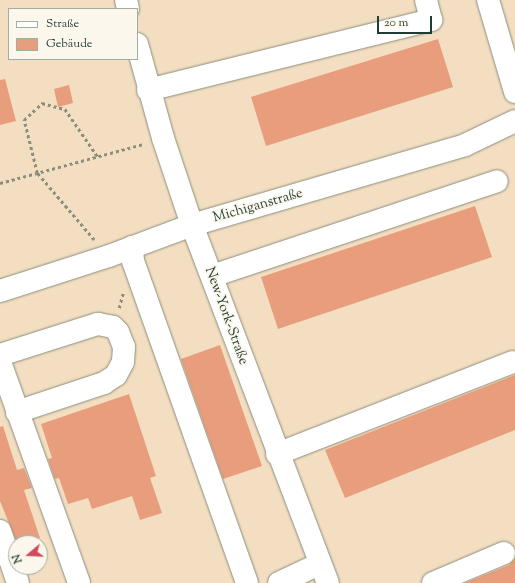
<!DOCTYPE html>
<meta charset="utf-8">
<style>
body{margin:0}
#map{position:relative;width:515px;height:583px;overflow:hidden;background:#f4dec2;font-family:"Sorts Mill Goudy",serif}
div>[style]{position:absolute}
[style*='--x']{left:calc(var(--x)*1px);top:calc(var(--y)*1px);width:calc(var(--w)*1px);rotate:calc(var(--a)*1deg)}
.building>*{inset:0;background:#e89d7d}
.path>*{height:2.5px;margin-top:-1.25px;transform-origin:0;background:repeating-linear-gradient(90deg,#8a8e7b 0 3px,transparent 0 6px)}
.roads{filter:drop-shadow(0 0 1px #8a8e7b) drop-shadow(0 0 1px #8a8e7b)}
.minor>*{height:22px;margin:-11px;padding:0 11px;transform-origin:11px;border-radius:11px;background:#fff}
span{translate:-50% -50%;white-space:nowrap;text-align:center;line-height:1.15;-webkit-text-stroke:3.5px #fbf7ec;paint-order:stroke}
.street-label{font-size:14px;color:#1f3d34}
.legend{position:absolute;left:8px;top:8px;width:130px;height:52px;box-sizing:border-box;background:#fbf7ec;border:1px solid #a3ada2;margin:0;padding:5px 7px;list-style:none;font-size:12px;color:#1f3d34}
.legend li{display:flex;align-items:center;gap:8px;height:20px}
.legend b{width:20px;border:1px solid #a3ada2}
.north{position:absolute;left:8px;top:535px;width:40px;height:40px;box-sizing:border-box;background:#fbf7ec;border:1px solid #a3ada2;border-radius:50%;rotate:251deg;font-size:11px;font-weight:700;line-height:16px;text-align:center;color:#1f3d34}
.north::after{content:'';display:block;margin:auto;width:14px;height:18px;background:#d1495b;clip-path:polygon(50% 0,100% 100%,50% 72%,0 100%)}
.scale{position:absolute;left:377px;top:16px;width:55px;height:18px;box-sizing:border-box;border:2px solid #1f3d34;border-top:0;padding-left:5px;font-size:12px;line-height:14px;white-space:nowrap;color:#1f3d34;-webkit-text-stroke:3px #fbf7ec;paint-order:stroke}
</style>
<div id="map">
<div class="building">
<i style="clip-path:polygon(438px 39px,453px 87px,266px 146px,251px 97px)"></i>
<i style="clip-path:polygon(5px 79px,16px 121px,0 125px,0 80px)"></i>
<i style="clip-path:polygon(69px 85px,73px 103px,58px 107px,54px 89px)"></i>
<i style="clip-path:polygon(475px 206px,492px 257px,278px 329px,261px 277px)"></i>
<i style="clip-path:polygon(220px 345px,262px 466px,223px 479px,181px 359px)"></i>
<i style="clip-path:polygon(515px 375px,515px 430px,345px 498px,325px 450px)"></i>
<i style="clip-path:polygon(129px 394px,156px 476px,150px 478px,162px 513px,140px 520px,132px 496px,92px 509px,88px 498px,68px 504px,59px 478px,55px 479px,48px 459px,52px 458px,41px 424px)"></i>
<i style="clip-path:polygon(3px 426px,17px 470px,24px 468px,32px 488px,24px 490px,40px 538px,26px 543px,17px 543px,0 501px,0 427px)"></i>
<i style="clip-path:polygon(515px 558px,515px 583px,465px 583px,509px 565px)"></i>
</div>
<div class="path">
<i style="--x:0;--y:183;--w:149;--a:-15.2"></i>
<i style="--x:94;--y:240;--w:88;--a:-130.4"></i>
<i style="--x:37;--y:173;--w:55;--a:-103.8"></i>
<i style="--x:24;--y:120;--w:25;--a:-43"></i>
<i style="--x:42;--y:103;--w:24;--a:15"></i>
<i style="--x:65;--y:109;--w:58;--a:55.5"></i>
<i style="--x:119;--y:308;--w:16;--a:-75"></i>
</div>
<div class="roads">
<div class="minor">
<i style="--x:126;--y:0;--w:9;--a:77"></i>
<i style="--x:488;--y:0;--w:96;--a:73.6"></i>
<i style="--x:137;--y:44;--w:98;--a:74.5"></i>
<i style="--x:163;--y:138;--w:92;--a:71.6"></i>
<i style="--x:192;--y:225;--w:383;--a:69.2"></i>
<i style="--x:148;--y:90;--w:292;--a:-13.9"></i>
<i style="--x:431;--y:20;--w:21;--a:-104"></i>
<i style="--x:132;--y:247;--w:14;--a:86"></i>
<i style="--x:133;--y:261;--w:342;--a:70.5"></i>
<i style="--x:212;--y:276;--w:300;--a:-18.4"></i>
<i style="--x:0;--y:291;--w:114;--a:-17.8"></i>
<i style="--x:109;--y:256;--w:89;--a:-20.5"></i>
<i style="--x:192;--y:225;--w:284;--a:-16.3"></i>
<i style="--x:465;--y:145;--w:55;--a:-25.6"></i>
<i style="--x:0;--y:355;--w:103;--a:-17.6"></i>
<i style="--x:98;--y:324;--w:15;--a:11"></i>
<i style="--x:113;--y:327;--w:7;--a:45"></i>
<i style="--x:118;--y:332;--w:16;--a:68"></i>
<i style="--x:124;--y:347;--w:15;--a:94"></i>
<i style="--x:123;--y:362;--w:15;--a:118"></i>
<i style="--x:116;--y:375;--w:14;--a:146"></i>
<i style="--x:104;--y:383;--w:92;--a:161.6"></i>
<i style="--x:0;--y:362;--w:235;--a:70.3"></i>
<i style="--x:277;--y:454;--w:253;--a:-21.3"></i>
<i style="--x:0;--y:531;--w:55;--a:70.9"></i>
<i style="--x:279;--y:583;--w:44;--a:-25.4"></i>
<i style="--x:433;--y:583;--w:77;--a:-22.9"></i>
</div>
</div>
<div class="street-label">
<span style="left:258px;top:206px;rotate:-16deg">Michiganstraße</span>
<span style="left:226px;top:316px;rotate:70deg">New-York-Straße</span>
</div>
<ul class="legend">
<li><b style="height:5px;background:#fff"></b>Straße</li>
<li><b style="height:11px;background:#e89d7d"></b>Gebäude</li>
</ul>
<div class="north">N</div>
<div class="scale">20 m</div>
</div>
